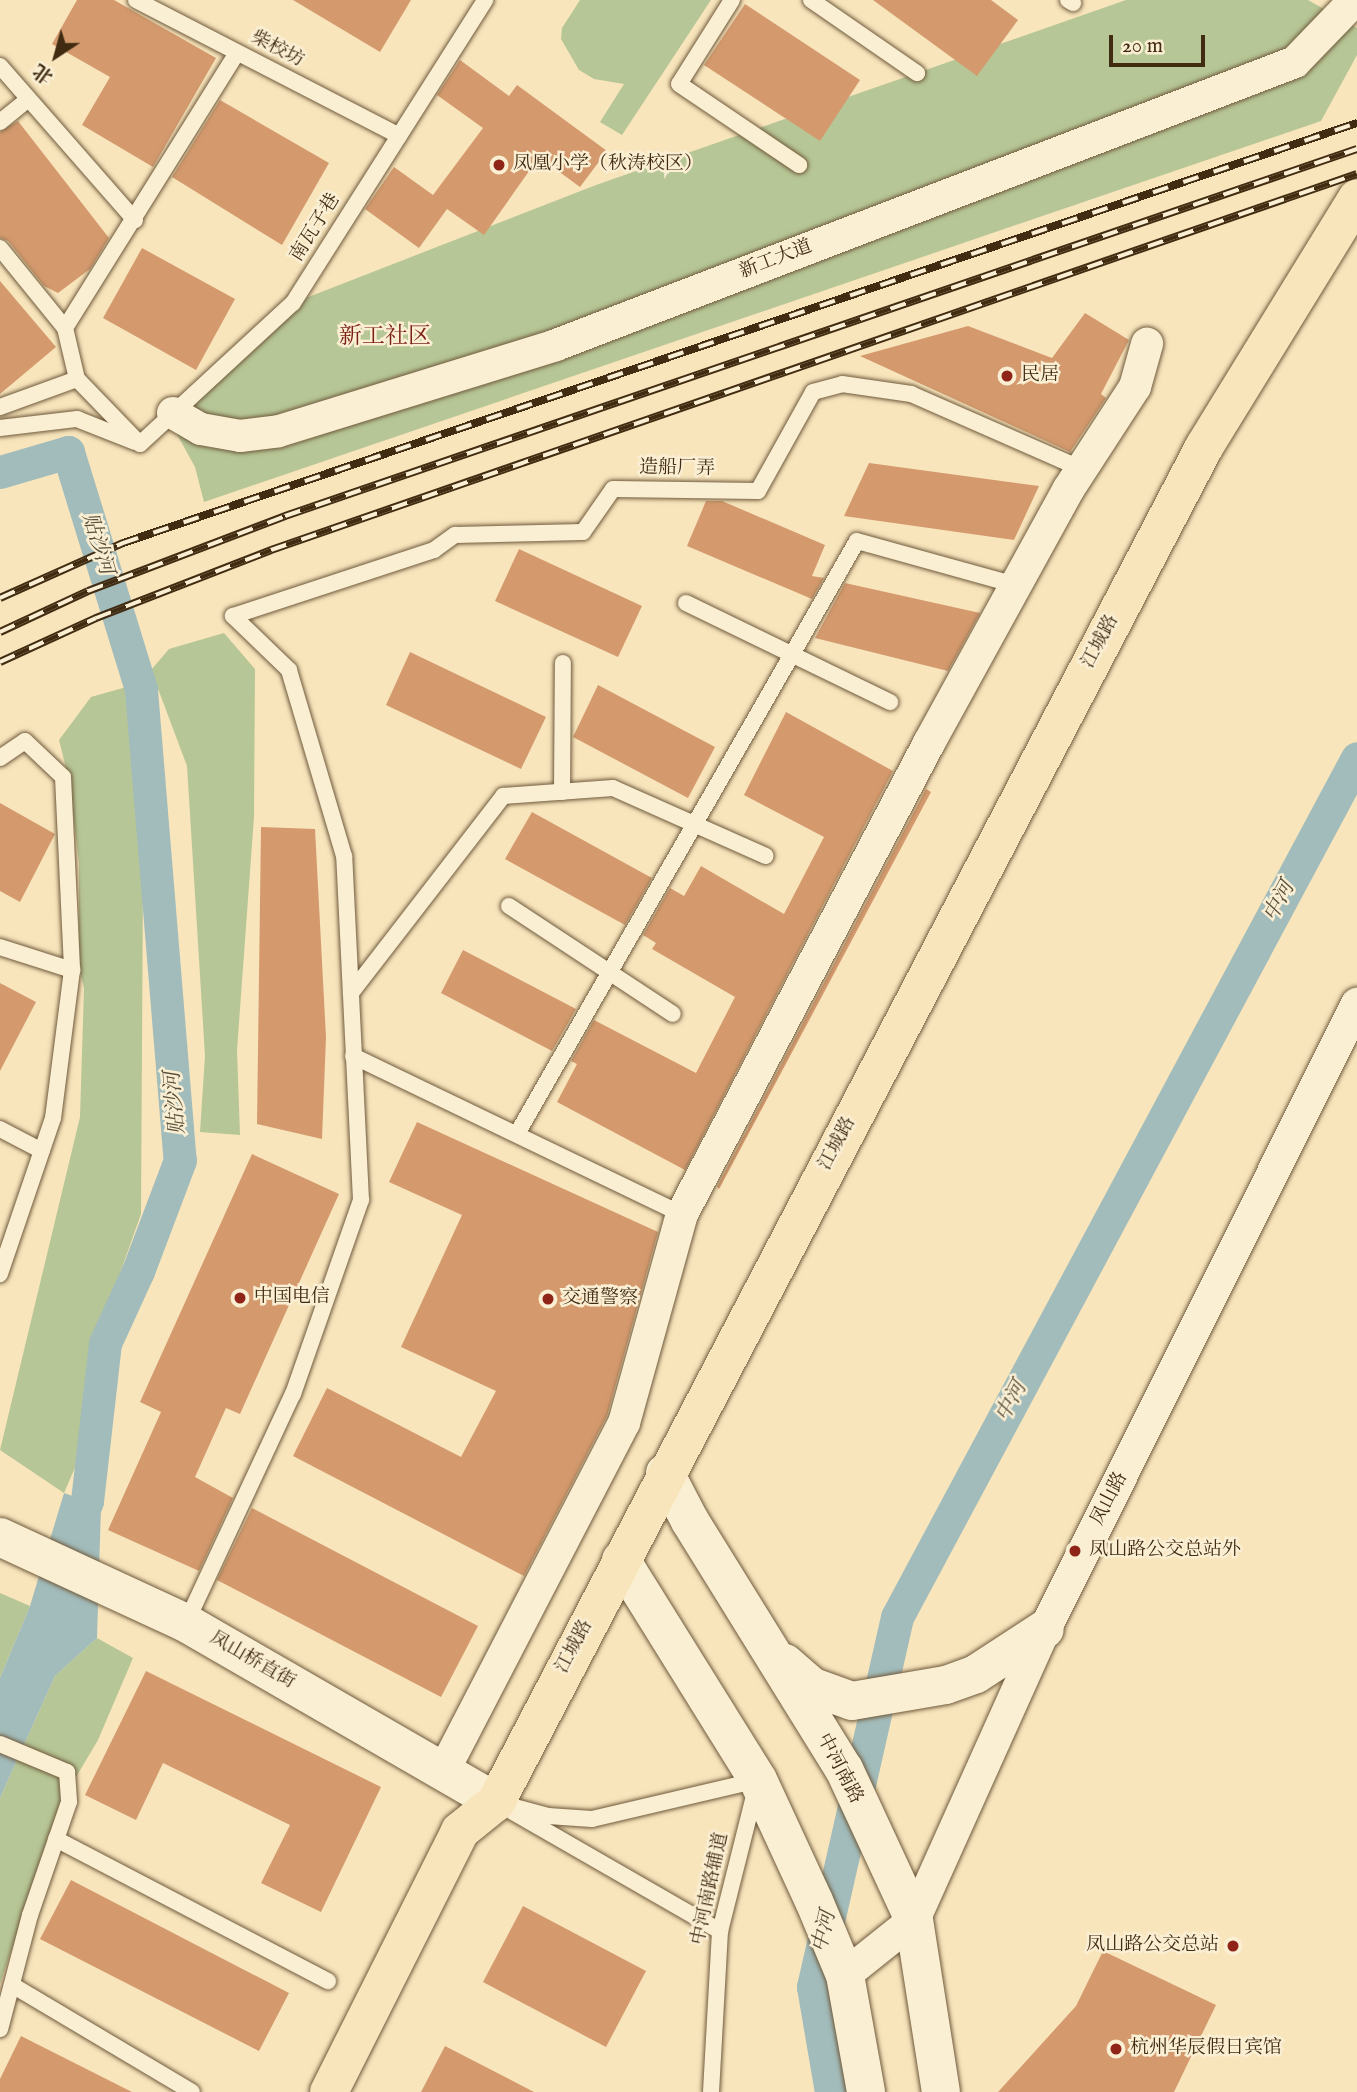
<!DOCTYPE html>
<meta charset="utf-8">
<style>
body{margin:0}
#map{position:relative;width:1357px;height:2092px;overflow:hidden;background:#f8e5bc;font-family:"IM FELL English","Noto Serif SC",serif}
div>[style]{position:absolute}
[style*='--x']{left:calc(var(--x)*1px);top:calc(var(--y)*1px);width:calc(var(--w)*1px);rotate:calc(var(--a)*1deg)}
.green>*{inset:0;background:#b7c696}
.water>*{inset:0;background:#a2bcbb}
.canal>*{height:33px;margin:-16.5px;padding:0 16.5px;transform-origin:16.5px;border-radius:16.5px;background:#a2bcbb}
.building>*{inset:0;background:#d49a6e}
.roads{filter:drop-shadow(0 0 2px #6f5a3c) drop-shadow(0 0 2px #6f5a3c)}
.lane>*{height:16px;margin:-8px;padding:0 8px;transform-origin:8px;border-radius:8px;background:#faeed3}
.street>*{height:32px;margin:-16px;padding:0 16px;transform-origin:16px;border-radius:16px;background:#faeed3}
.secondary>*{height:38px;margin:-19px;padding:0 19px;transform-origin:19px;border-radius:19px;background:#faeed3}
.primary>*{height:38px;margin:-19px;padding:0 19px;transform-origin:19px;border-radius:19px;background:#f8e5bc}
.rail>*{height:8px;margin-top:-4px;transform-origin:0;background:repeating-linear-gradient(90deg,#faeed3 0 16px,#412c12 0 32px);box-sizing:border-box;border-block:2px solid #412c12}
.dots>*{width:19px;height:19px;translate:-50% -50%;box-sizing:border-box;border:4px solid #faeed3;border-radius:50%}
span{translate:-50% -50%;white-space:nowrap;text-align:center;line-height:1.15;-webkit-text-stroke:5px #faeed3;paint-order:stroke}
.street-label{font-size:19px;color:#412c12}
.poi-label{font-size:19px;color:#412c12}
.left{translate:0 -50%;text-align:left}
.right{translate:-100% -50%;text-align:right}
.water-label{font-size:21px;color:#59503c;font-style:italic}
.quarter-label{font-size:23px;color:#7a1f14}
.north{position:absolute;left:21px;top:21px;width:70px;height:70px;-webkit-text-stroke:5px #faeed3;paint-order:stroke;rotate:216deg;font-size:19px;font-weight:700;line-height:28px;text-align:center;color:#412c12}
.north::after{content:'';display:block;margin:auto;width:24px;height:32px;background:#412c12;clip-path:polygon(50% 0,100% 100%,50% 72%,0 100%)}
.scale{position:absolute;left:1109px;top:35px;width:96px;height:32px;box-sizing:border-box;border:4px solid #412c12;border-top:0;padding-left:9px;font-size:21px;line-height:24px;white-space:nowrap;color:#412c12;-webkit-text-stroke:5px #faeed3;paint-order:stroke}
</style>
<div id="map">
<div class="green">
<i style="clip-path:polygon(580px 0,711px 0,622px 135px,600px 122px,624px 84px,594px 79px,579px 70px,561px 39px,562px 28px)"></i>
<i style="clip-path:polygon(1126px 0,1308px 0,1357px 28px,1357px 55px,1321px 121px,204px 502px,195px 467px,168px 418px,293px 303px,596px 185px)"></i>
<i style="clip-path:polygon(224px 633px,255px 669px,254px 817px,237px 1050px,240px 1135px,200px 1132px,205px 1056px,187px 766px,151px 670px,169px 649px)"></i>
<i style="clip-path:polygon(130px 686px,143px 879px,141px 1214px,94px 1347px,83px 1449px,64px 1493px,0 1450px,80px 1117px,84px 988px,79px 968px,79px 863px,69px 780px,59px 740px,91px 697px)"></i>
<i style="clip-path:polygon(0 1593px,30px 1606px,0 1678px)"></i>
<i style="clip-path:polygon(97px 1638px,133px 1658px,98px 1740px,60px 1804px,0 1984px,0 1798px,55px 1676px)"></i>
</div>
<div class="water">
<i style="clip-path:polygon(64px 1493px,101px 1506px,97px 1638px,55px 1676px,0 1798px,0 1678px,30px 1606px)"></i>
</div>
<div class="canal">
<i style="--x:0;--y:472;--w:71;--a:-16.4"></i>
<i style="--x:68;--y:452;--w:249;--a:72.9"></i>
<i style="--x:141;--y:690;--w:472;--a:85.3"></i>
<i style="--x:180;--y:1160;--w:119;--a:110.7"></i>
<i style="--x:138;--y:1271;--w:79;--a:114.6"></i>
<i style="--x:105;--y:1343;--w:159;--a:96.5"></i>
<i style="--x:87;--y:1501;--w:44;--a:112.5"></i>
<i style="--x:831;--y:2092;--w:107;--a:-99.7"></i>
<i style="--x:813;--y:1987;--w:379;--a:-77.2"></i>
<i style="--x:897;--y:1617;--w:974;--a:-61.83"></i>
</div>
<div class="building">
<i style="clip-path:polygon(77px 0,114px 0,216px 58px,153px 167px,82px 125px,110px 77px,52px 44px)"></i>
<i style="clip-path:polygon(293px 0,411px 0,380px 52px)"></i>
<i style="clip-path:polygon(873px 0,991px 0,1018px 20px,977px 76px)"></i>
<i style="clip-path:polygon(745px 4px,860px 80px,820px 141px,704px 65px)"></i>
<i style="clip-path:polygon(460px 60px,509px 96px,517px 85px,607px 151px,580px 187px,539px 157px,484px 235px,447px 209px,419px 248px,365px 209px,394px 167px,433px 195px,483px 128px,437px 95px)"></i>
<i style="clip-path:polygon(220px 100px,329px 163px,282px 245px,172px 177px)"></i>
<i style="clip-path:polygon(18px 121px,109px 238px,90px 269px,58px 293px,44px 286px,8px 241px,0 238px,0 132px)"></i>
<i style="clip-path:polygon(142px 248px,235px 299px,196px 370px,103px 318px)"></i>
<i style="clip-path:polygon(0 281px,56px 347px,0 394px)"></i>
<i style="clip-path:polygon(1085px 313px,1129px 340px,1101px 394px,1106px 398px,1070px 452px,860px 356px,968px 326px,1052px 358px)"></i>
<i style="clip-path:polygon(869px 463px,1039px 486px,1014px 540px,844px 516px)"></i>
<i style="clip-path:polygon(706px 501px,722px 501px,825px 545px,812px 576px,824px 578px,812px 599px,687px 546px)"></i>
<i style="clip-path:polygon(519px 549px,642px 606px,618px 657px,495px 601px)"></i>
<i style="clip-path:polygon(845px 583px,980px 613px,948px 671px,815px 638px)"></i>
<i style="clip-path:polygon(410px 652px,546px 717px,521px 769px,386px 705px)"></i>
<i style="clip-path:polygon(598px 685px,715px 747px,688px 798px,573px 737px)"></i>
<i style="clip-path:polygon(786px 712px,893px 771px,685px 1170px,557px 1102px,577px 1064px,571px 1061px,594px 1020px,696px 1073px,735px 997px,652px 949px,656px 943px,643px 935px,670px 888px,684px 896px,701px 866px,784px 914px,824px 837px,744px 795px)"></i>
<i style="clip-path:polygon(926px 789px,931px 792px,719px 1189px,717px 1187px)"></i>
<i style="clip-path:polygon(0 803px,55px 834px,20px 902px,0 891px)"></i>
<i style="clip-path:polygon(532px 812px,652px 878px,625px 925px,505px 859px)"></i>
<i style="clip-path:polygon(261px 827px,315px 829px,326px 1037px,322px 1139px,257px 1124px)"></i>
<i style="clip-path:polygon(463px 950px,576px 1009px,552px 1051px,441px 993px)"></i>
<i style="clip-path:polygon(0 983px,36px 1002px,0 1071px)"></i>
<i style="clip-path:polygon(417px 1122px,658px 1232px,607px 1416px,524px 1576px,293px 1456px,327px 1388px,461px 1457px,496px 1391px,401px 1347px,462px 1215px,389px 1182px)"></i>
<i style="clip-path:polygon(252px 1154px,339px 1194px,240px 1414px,226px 1408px,195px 1477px,233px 1498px,199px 1571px,108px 1530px,161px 1412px,140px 1402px)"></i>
<i style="clip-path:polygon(252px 1508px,478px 1626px,441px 1697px,217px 1580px)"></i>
<i style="clip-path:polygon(146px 1671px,381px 1787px,321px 1912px,261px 1883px,290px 1825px,163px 1763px,136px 1820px,85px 1795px)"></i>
<i style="clip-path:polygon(71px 1880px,289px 1993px,259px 2051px,40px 1939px)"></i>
<i style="clip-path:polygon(523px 1906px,646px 1971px,606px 2047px,483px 1982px)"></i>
<i style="clip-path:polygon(1103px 1951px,1216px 2005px,1174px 2092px,998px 2092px,1076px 2006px)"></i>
<i style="clip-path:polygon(21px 2036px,132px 2092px,0 2092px,0 2079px)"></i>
<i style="clip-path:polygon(445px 2046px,534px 2092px,421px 2092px)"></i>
</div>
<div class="roads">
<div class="lane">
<i style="--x:136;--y:0;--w:296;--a:27.3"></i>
<i style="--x:732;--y:0;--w:99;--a:122.2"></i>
<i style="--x:679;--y:84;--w:145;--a:34"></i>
<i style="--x:811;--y:0;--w:129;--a:34.6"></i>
<i style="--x:1068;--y:0;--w:6;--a:31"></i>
<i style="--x:0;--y:66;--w:205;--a:48.8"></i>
<i style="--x:0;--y:122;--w:36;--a:-39"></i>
<i style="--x:0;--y:248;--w:103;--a:50.9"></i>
<i style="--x:0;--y:407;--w:82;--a:-20"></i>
<i style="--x:0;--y:428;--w:78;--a:-6.7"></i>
<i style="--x:77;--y:419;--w:62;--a:21.6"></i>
<i style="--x:140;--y:444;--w:208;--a:-42.7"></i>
<i style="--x:293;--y:303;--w:359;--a:-57.6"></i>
<i style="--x:140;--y:444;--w:91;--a:-134.1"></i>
<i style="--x:77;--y:379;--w:52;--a:-103.2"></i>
<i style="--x:65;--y:328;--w:324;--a:-58"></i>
<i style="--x:686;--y:603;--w:227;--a:25.9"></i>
<i style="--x:233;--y:616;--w:212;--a:-18.2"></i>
<i style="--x:434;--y:550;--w:26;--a:-36"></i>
<i style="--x:455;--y:535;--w:128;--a:-1.3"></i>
<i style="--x:583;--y:532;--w:52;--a:-55.1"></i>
<i style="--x:613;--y:489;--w:145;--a:0.8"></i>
<i style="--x:758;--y:491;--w:113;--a:-60.9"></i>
<i style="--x:813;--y:392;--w:30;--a:-15"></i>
<i style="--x:842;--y:384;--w:70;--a:8.2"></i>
<i style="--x:911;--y:394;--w:187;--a:23.7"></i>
<i style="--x:0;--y:758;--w:30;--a:-34"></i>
<i style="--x:25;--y:741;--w:52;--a:43.5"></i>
<i style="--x:63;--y:777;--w:193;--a:87.3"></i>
<i style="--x:72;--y:970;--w:149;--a:97.3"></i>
<i style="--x:53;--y:1118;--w:165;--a:108.8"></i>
<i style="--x:562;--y:792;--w:129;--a:-89.6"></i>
<i style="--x:509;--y:906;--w:196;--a:33.4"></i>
<i style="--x:0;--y:947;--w:76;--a:17.7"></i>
<i style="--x:351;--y:993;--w:249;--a:-52.3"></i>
<i style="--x:503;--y:796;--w:110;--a:-4.2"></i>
<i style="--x:613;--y:788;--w:167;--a:24"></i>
<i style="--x:353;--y:1056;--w:365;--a:25.7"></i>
<i style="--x:0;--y:1129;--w:47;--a:27.6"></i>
<i style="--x:518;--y:1132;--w:681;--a:-60.16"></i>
<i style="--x:857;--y:541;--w:165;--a:15.5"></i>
<i style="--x:186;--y:1623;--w:253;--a:-65"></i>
<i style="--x:293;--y:1394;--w:206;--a:-70.7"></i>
<i style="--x:361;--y:1200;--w:344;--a:-92.8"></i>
<i style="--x:344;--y:856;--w:194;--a:-106.5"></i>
<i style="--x:289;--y:670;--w:78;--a:-136"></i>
<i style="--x:0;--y:1744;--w:73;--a:22.7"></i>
<i style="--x:67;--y:1772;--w:30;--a:86"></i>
<i style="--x:69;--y:1802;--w:120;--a:109"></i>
<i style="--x:30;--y:1915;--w:118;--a:104.7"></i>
<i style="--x:496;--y:1802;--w:54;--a:15.1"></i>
<i style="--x:548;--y:1816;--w:44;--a:3.9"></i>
<i style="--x:592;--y:1819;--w:171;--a:-13.2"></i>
<i style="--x:758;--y:1780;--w:156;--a:104.1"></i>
<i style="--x:720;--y:1931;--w:161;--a:93.2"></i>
<i style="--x:513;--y:1812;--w:239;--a:29.9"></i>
<i style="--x:56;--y:1839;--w:307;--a:27.6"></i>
<i style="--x:12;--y:1985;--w:209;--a:30.7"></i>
</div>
<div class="street">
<i style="--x:173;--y:413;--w:32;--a:30"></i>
<i style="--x:201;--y:429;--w:40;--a:10"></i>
<i style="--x:240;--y:436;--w:39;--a:-7"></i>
<i style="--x:279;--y:431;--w:290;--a:-17.2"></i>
<i style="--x:556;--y:345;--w:791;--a:-20.95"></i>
<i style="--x:1295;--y:62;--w:81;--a:-46"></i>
<i style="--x:443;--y:1772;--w:393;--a:-62.6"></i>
<i style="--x:624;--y:1423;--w:217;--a:-74.5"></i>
<i style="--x:682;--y:1214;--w:532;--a:-62.33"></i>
<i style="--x:929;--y:743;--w:289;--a:-61.2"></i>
<i style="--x:1068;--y:490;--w:123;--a:-57"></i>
<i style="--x:1135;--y:387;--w:45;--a:-74.4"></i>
<i style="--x:845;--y:1975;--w:88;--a:-38.6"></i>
<i style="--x:914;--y:1920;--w:319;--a:-65.8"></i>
<i style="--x:1045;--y:1629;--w:699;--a:-63.47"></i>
</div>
<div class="secondary">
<i style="--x:665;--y:1473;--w:54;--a:62.5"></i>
<i style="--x:690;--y:1521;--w:292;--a:58.2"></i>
<i style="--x:844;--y:1769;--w:166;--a:65.1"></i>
<i style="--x:914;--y:1920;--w:174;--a:81.1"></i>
<i style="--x:0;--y:1537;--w:205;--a:24.8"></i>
<i style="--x:186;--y:1623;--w:358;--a:30"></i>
<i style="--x:621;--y:1560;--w:259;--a:58.1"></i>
<i style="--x:758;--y:1780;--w:133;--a:65.2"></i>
<i style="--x:814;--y:1901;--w:80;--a:67.3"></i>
<i style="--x:845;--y:1975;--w:119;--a:79.8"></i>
<i style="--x:785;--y:1663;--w:37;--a:41"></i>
<i style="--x:813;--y:1687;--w:41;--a:19.7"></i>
<i style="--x:852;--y:1701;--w:95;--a:-9.7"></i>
<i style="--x:946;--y:1685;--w:32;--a:-20"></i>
<i style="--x:976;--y:1674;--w:82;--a:-33.1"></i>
</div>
<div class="primary">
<i style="--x:329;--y:2092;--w:292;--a:-63.3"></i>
<i style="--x:460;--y:1831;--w:46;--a:-38.9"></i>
<i style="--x:496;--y:1802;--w:1529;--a:-62.41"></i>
<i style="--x:1204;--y:447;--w:292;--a:-58.4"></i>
</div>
</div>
<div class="rail">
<i style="--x:0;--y:598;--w:135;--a:-24.1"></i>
<i style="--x:123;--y:543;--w:1304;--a:-18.8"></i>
<i style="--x:0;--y:632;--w:97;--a:-25"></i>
<i style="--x:88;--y:591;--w:211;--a:-20.8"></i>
<i style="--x:285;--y:516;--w:1133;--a:-18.9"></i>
<i style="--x:0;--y:662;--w:106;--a:-24.6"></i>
<i style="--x:96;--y:618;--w:188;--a:-21.2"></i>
<i style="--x:271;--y:550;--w:1149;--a:-19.1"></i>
</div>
<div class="dots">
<i style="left:499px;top:165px;background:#8f2418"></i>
<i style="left:1007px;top:376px;background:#8f2418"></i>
<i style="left:240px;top:1298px;background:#8f2418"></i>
<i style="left:548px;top:1299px;background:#8f2418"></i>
<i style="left:1075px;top:1551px;background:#8f2418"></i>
<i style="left:1233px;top:1946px;background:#8f2418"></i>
<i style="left:1116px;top:2049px;background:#8f2418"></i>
</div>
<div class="street-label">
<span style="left:277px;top:50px;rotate:27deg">柴校坊</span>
<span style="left:316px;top:228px;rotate:-58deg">南瓦子巷</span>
<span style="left:776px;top:260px;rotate:-21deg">新工大道</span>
<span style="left:677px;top:469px;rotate:1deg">造船厂弄</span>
<span style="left:1101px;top:642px;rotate:-62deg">江城路</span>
<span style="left:838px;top:1144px;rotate:-62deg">江城路</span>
<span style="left:1110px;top:1499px;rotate:-63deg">凤山路</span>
<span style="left:575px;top:1647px;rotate:-62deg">江城路</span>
<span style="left:252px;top:1661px;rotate:30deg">凤山桥直街</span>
<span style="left:839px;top:1769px;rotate:62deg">中河南路</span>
<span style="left:711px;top:1889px;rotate:-78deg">中河南路辅道</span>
</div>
<div class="poi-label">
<span class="left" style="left:513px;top:165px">凤凰小学（秋涛校区）</span>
<span class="left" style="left:1021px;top:376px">民居</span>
<span class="left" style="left:254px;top:1298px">中国电信</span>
<span class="left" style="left:562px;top:1299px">交通警察</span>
<span class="left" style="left:1089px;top:1551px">凤山路公交总站外</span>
<span class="right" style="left:1219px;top:1946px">凤山路公交总站</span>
<span class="left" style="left:1130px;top:2049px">杭州华辰假日宾馆</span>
</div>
<div class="water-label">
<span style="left:97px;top:544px;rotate:73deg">贴沙河</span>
<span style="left:1280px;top:902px;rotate:-62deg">中河</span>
<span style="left:176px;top:1103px;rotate:-95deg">贴沙河</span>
<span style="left:1012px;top:1402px;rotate:-62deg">中河</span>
<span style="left:825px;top:1932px;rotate:-77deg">中河</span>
</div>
<div class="quarter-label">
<span style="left:385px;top:337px">新工社区</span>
</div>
<div class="north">北</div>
<div class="scale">20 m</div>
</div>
